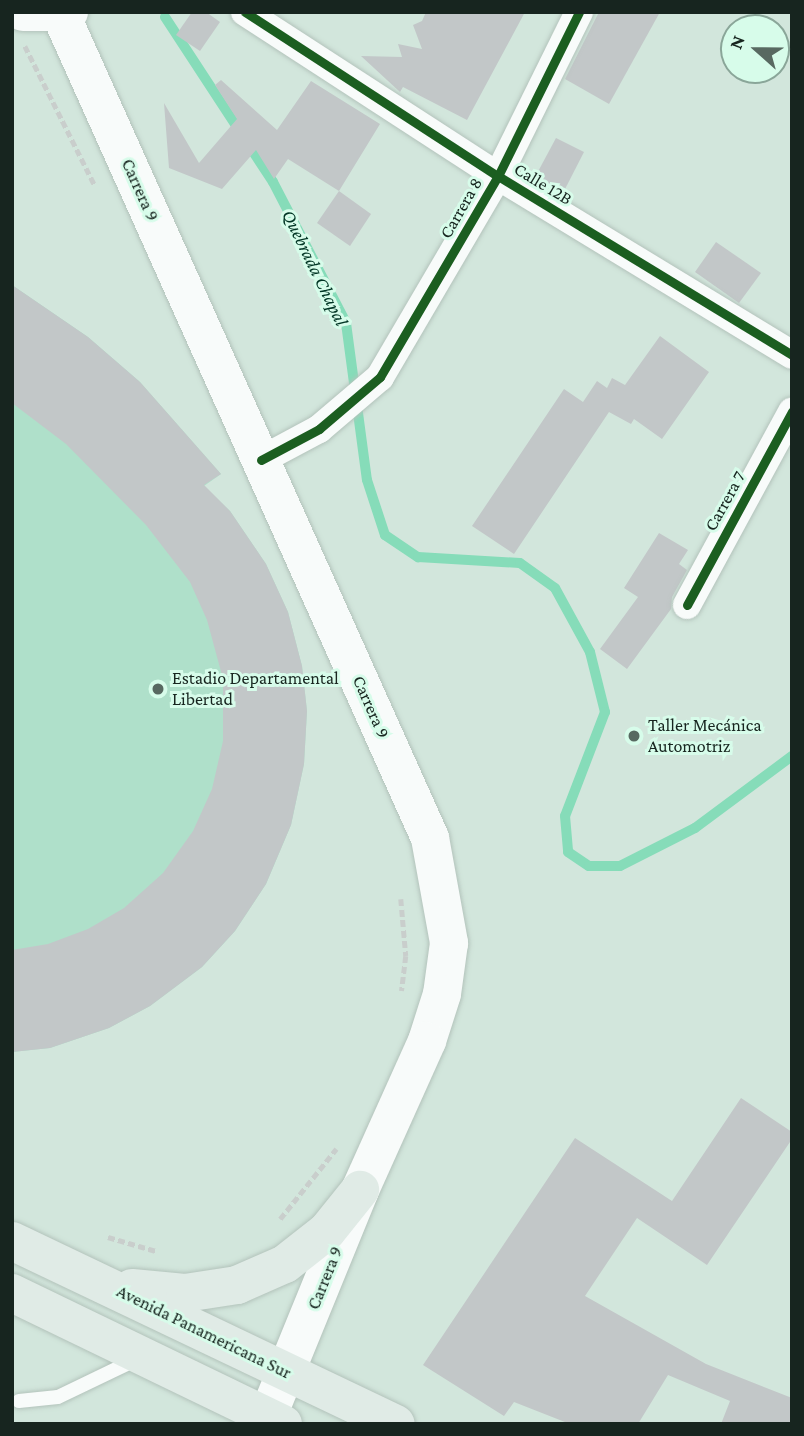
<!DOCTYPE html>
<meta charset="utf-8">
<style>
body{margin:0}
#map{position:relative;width:804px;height:1436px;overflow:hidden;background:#d2e6dc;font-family:"Crimson Pro",serif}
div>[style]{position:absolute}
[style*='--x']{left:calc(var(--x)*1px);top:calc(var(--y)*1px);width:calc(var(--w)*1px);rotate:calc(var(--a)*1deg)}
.green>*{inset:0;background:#afe0ca}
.stream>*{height:10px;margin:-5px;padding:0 5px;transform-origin:5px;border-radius:5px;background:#86dcb9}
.building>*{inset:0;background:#c2c7c8}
.path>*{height:4.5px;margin-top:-2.25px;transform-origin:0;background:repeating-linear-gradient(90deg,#c9cecc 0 7px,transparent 0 10.5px)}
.roads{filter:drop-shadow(0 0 2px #b3c3bb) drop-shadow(0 0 2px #b3c3bb)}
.service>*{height:14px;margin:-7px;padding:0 7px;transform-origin:7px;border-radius:7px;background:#f8fbfa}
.minor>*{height:28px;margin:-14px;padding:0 14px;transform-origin:14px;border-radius:14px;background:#f8fbfa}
.secondary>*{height:38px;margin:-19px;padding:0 19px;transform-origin:19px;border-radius:19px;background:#f8fbfa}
.primary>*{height:38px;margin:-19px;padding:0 19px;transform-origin:19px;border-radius:19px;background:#e0ebe6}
.cycleway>*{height:9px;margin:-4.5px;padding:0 4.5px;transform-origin:4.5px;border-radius:4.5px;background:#1b5e20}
.dots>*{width:19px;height:19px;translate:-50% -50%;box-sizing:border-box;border:4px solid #d7fcea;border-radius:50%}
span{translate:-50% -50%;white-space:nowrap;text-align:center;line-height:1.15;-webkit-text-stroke:6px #d7fcea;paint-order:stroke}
.street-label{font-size:18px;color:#17251f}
.poi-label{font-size:18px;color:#17251f}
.left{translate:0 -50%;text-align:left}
.water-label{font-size:19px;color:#013524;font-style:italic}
.frame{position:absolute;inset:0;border:14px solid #17251f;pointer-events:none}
.north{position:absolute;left:720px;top:14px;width:70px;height:70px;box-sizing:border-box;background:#d7fcea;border:2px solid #8aa699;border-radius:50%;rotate:291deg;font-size:19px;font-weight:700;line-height:28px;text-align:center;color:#17251f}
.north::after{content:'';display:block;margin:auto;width:24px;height:32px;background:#586961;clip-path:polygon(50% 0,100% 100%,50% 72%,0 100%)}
</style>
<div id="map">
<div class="green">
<i style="clip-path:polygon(12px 285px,88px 337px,140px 382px,221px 474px,204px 486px,230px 511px,266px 564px,288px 612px,302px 666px,307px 711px,304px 764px,291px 825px,266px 884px,235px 931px,202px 967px,150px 1006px,109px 1028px,50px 1048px,12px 1052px)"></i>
</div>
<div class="stream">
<i style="--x:165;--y:17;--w:197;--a:56.8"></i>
<i style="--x:273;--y:182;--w:159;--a:62.6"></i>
<i style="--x:346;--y:323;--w:158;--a:82.4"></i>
<i style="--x:367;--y:480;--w:58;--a:71.9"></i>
<i style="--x:385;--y:535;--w:40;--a:34"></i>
<i style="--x:418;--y:557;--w:102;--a:3.4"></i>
<i style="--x:520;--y:563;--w:43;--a:35.5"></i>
<i style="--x:555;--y:588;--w:73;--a:61.3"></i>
<i style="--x:590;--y:652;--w:62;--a:76"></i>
<i style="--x:605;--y:712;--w:111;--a:111"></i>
<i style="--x:565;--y:816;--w:36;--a:85"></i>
<i style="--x:568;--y:852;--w:25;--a:34"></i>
<i style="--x:589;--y:866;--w:31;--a:0"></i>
<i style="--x:620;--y:866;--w:84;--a:-26.9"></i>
<i style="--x:695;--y:828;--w:121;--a:-36.6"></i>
</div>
<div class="building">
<i style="clip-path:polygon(192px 12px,206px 12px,220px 22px,200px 51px,176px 35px)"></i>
<i style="clip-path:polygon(426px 12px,525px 12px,467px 120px,403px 87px,400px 92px,361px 56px,402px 57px,398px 44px,422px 49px,413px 25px,422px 21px)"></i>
<i style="clip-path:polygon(599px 12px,660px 12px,609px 104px,565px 79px)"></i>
<i style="clip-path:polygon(221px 80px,277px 130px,311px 81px,380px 124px,339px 191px,288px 159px,274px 179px,256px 150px,222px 189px,169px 168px,164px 103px,199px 163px,237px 119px,215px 85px)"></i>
<i style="clip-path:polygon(556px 138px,584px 152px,563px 193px,534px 179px)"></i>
<i style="clip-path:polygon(339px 191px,371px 214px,350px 246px,317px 223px)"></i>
<i style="clip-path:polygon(716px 242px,761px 273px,739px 303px,695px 272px)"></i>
<i style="clip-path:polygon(12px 285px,88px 337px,140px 382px,221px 474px,204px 485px,230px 511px,266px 564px,288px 612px,302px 666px,307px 711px,304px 764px,291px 825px,266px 884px,235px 931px,202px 967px,150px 1006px,109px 1028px,50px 1048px,12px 1052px,12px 950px,48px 944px,88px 929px,124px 908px,163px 873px,193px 831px,212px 789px,223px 741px,223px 679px,207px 620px,190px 582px,146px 525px,66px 444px,12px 403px)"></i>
<i style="clip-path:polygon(660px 336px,709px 372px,662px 439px,634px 419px,631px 424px,609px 412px,514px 554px,472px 526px,564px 389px,583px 402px,597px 381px,607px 388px,612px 378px,625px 385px)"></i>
<i style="clip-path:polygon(659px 533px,688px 550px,679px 564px,687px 570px,672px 597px,671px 609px,627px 669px,600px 649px,638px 597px,624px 588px)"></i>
<i style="clip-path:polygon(741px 1098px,792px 1132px,792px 1139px,707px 1265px,637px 1218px,585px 1296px,706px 1364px,792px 1398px,792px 1424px,721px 1424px,730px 1401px,668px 1375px,638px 1424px,570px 1424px,514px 1402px,504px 1416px,423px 1365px,575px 1138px,672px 1201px)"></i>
</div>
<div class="path">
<i style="--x:25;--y:46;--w:157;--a:63.4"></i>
<i style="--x:401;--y:899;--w:57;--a:85"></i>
<i style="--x:406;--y:956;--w:35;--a:97"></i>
<i style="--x:280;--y:1219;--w:90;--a:-51.3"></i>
<i style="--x:108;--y:1237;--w:50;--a:16.3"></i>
</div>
<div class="roads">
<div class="service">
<i style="--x:19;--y:1401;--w:39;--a:-6"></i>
<i style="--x:58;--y:1397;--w:88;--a:-25.7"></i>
</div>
<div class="minor">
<i style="--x:245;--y:12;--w:302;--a:33"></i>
<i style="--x:498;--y:176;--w:344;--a:31.3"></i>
<i style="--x:261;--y:460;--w:66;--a:-28.1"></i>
<i style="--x:319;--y:429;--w:80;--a:-40.4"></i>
<i style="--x:380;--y:377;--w:233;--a:-59.6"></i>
<i style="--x:498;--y:176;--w:183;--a:-63.7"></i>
<i style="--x:687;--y:605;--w:220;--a:-61.5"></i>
</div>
<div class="secondary">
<i style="--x:23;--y:12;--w:46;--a:0"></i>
<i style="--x:61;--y:15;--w:902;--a:65.85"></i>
<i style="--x:430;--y:838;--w:107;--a:79.7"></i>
<i style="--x:449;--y:943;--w:51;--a:97.8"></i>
<i style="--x:442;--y:994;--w:49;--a:107.7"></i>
<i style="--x:427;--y:1041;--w:163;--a:114.2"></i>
<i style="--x:360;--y:1190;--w:244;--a:112.2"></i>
</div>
<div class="primary">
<i style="--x:12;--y:1241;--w:425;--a:25.5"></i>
<i style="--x:132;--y:1288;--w:53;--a:5.4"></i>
<i style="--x:185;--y:1293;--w:53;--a:-8.7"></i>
<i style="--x:237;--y:1285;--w:52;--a:-23.6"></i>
<i style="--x:285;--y:1264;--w:53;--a:-38.2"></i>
<i style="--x:327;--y:1231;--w:53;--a:-51.2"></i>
<i style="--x:12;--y:1293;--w:301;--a:25.8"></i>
</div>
</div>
<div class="cycleway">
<i style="--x:245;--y:12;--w:302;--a:33"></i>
<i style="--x:498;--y:176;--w:344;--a:31.3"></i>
<i style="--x:261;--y:460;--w:66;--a:-28.1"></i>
<i style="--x:319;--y:429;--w:80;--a:-40.4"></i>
<i style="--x:380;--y:377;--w:233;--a:-59.6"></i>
<i style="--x:498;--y:176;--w:183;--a:-63.7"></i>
<i style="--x:687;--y:605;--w:220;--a:-61.5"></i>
</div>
<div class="dots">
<i style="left:158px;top:689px;background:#586961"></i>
<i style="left:634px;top:736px;background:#586961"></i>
</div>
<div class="street-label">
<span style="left:543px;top:184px;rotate:31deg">Calle 12B</span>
<span style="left:140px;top:190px;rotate:66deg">Carrera 9</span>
<span style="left:461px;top:208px;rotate:-60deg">Carrera 8</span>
<span style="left:725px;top:501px;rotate:-61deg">Carrera 7</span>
<span style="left:371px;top:707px;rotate:66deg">Carrera 9</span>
<span style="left:325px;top:1278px;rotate:-68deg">Carrera 9</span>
<span style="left:204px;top:1332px;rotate:26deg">Avenida Panamericana Sur</span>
</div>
<div class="poi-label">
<span class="left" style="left:172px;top:689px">Estadio Departamental<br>Libertad</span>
<span class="left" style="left:648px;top:736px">Taller Mecánica<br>Automotriz</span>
</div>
<div class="water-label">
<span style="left:315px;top:268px;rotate:64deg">Quebrada Chapal</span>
</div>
<div class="frame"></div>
<div class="north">N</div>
</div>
